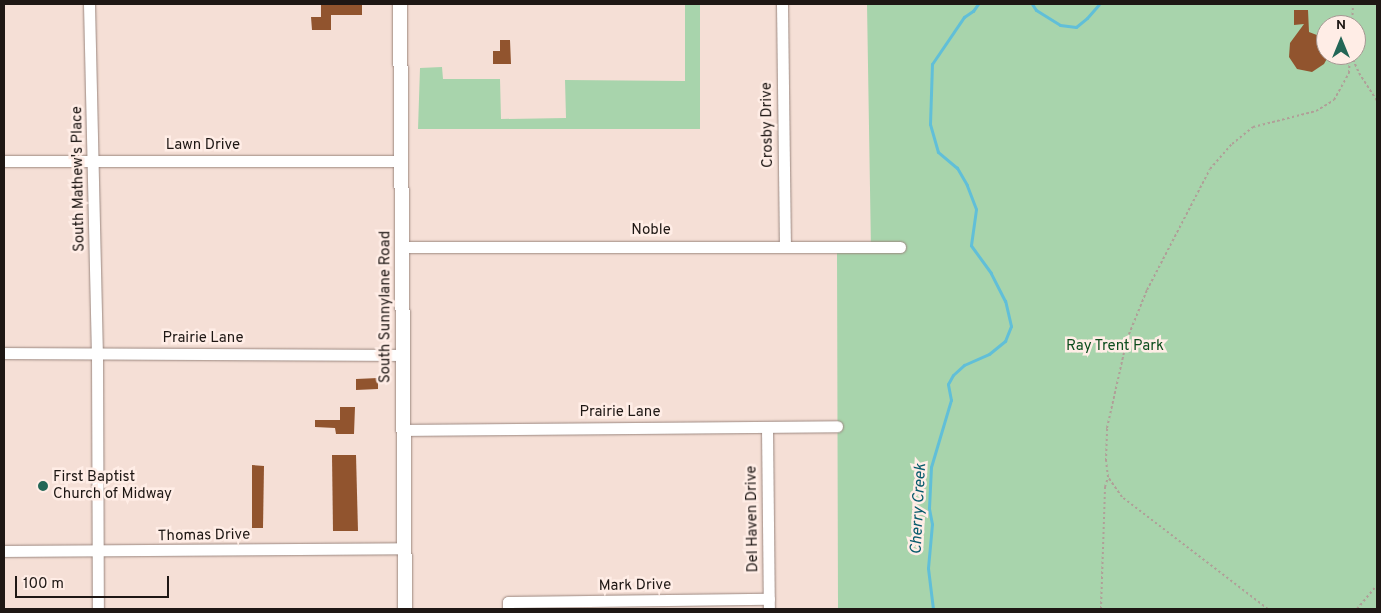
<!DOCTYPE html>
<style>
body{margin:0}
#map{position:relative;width:1381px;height:613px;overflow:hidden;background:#f5dfd6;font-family:Overpass,sans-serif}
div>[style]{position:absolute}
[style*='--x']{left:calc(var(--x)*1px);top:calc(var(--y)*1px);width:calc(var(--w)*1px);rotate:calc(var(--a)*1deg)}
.green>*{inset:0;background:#a8d4ac}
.stream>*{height:3px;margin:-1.5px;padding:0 1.5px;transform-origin:1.5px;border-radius:1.5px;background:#61bfd8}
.building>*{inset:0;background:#91542e}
.path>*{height:2px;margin-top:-1px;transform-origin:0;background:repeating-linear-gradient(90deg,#b09f98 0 2.5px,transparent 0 5px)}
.roads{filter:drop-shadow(0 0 1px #9a867e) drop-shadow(0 0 1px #9a867e)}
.minor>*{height:11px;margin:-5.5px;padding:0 5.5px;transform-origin:5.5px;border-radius:5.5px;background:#fff}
.major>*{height:14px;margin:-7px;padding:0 7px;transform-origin:7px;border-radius:7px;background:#fff}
.dots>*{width:14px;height:14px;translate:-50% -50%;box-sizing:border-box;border:2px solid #ffede6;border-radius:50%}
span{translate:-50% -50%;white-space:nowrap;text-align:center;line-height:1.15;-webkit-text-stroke:5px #ffede6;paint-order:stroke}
.street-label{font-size:15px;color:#1e1714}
.park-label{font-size:15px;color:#0d4d1d}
.poi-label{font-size:15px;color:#1e1714}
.left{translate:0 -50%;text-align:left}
.water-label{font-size:16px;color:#075a6c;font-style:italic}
.frame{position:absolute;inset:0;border:5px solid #1e1714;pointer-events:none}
.north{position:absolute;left:1316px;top:15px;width:50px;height:50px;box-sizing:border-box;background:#ffede6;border:1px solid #a59792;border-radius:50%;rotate:0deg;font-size:14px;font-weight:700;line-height:20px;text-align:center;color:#1e1714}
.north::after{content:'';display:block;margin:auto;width:18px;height:22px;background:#236656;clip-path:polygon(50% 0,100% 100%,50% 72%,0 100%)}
.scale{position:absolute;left:15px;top:576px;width:154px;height:22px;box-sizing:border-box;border:2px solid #1e1714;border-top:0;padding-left:6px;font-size:15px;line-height:18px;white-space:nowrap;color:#1e1714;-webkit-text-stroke:4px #ffede6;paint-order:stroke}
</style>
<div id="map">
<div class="green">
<i style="clip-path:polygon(685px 4px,700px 4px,700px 129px,418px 129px,420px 68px,442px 67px,443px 79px,500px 79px,501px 119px,566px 118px,565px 80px,685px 81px)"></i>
<i style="clip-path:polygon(evenodd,867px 4px,1377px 4px,1377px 609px,838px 609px,837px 253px,871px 251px,867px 4px,1326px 25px,1356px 25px,1356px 55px,1326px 55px,1326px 25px)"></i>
</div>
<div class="stream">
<i style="--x:1032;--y:4;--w:7;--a:56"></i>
<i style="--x:1036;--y:10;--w:28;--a:32"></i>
<i style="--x:1060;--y:25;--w:16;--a:7"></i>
<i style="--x:1076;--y:27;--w:14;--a:-39"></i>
<i style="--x:1087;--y:18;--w:18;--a:-49"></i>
<i style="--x:933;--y:609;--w:41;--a:-97"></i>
<i style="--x:928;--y:568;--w:44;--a:-84.8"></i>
<i style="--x:932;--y:524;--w:16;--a:-101"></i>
<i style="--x:929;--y:508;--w:41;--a:-87.2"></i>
<i style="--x:931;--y:467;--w:70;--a:-73.4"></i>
<i style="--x:951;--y:400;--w:16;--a:-101"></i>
<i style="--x:948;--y:384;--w:10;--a:-61"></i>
<i style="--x:953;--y:375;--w:15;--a:-42"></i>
<i style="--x:964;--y:365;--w:27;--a:-24"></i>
<i style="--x:989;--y:354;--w:21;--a:-39"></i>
<i style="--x:1005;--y:341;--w:16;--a:-68"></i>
<i style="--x:1011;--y:326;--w:26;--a:-103"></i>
<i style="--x:1005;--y:301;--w:31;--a:-117"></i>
<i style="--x:991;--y:273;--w:34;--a:-126"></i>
<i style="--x:971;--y:245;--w:36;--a:-82"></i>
<i style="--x:976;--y:209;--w:26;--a:-111"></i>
<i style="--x:967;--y:185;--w:20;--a:-120"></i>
<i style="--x:957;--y:168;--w:25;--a:-140"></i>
<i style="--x:938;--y:152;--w:29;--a:-106"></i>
<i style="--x:930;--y:124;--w:60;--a:-88.1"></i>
<i style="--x:932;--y:64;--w:57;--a:-55.8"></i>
<i style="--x:964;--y:17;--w:11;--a:-34"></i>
<i style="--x:973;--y:11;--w:9;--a:-54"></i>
</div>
<div class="building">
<i style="clip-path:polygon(321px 4px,362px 4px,362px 15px,331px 15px,331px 30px,312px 30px,311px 17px,321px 17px)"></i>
<i style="clip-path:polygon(1294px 10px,1308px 10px,1309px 32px,1322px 37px,1326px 43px,1326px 55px,1329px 55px,1324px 64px,1312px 72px,1297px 69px,1289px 57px,1290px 43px,1304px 24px,1294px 25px)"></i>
<i style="clip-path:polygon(500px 40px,510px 40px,511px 64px,493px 64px,493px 51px,500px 51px)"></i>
<i style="clip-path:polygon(378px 378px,378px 389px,356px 390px,356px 379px)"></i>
<i style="clip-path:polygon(340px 407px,355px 407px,354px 434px,336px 434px,335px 428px,315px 427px,315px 420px,340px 420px)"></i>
<i style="clip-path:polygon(332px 455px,356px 455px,358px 531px,333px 531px)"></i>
<i style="clip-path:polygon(252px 465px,264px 466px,263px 528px,252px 528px)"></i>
</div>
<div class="path">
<i style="--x:1352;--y:25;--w:19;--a:-87"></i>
<i style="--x:1351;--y:55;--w:20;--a:66"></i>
<i style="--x:1359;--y:73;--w:33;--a:57"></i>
<i style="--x:1101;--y:609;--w:122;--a:-88.1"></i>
<i style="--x:1105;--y:487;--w:10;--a:-73"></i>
<i style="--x:1268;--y:609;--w:184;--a:-142.5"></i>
<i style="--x:1122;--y:497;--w:24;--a:-125"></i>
<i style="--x:1108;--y:477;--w:16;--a:-97"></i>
<i style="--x:1106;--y:461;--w:33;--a:-88"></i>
<i style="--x:1107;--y:428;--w:91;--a:-77.3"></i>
<i style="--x:1127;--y:339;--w:53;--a:-67.8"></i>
<i style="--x:1147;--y:290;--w:136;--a:-62.5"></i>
<i style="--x:1210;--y:169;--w:33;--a:-49"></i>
<i style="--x:1232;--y:144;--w:27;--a:-39"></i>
<i style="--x:1253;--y:127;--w:65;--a:-14.3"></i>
<i style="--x:1316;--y:111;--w:21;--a:-31"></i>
<i style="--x:1334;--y:100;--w:31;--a:-61"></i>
<i style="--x:1349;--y:73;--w:18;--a:-87"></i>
<i style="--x:1357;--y:609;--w:31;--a:-50"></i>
</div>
<div class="roads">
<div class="minor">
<i style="--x:89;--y:4;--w:349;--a:88.7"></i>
<i style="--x:97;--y:353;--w:256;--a:89.8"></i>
<i style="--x:782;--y:4;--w:242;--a:89.3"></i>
<i style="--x:4;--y:161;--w:398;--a:0"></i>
<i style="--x:403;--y:247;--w:497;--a:0"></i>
<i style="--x:4;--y:353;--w:399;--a:0.3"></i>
<i style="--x:767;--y:428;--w:181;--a:89.4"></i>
<i style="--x:403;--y:430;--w:434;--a:-0.5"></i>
<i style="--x:4;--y:551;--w:401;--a:-0.4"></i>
<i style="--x:508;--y:609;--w:7;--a:-90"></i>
<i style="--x:508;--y:602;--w:261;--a:-0.7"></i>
</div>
<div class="major">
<i style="--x:400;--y:4;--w:605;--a:89.53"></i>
</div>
</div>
<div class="dots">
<i style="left:43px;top:486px;background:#236656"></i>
</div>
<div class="street-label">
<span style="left:768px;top:125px;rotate:-91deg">Crosby Drive</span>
<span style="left:203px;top:146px">Lawn Drive</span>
<span style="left:79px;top:179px;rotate:-91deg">South Mathew's Place</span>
<span style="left:651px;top:231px">Noble</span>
<span style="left:386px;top:307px;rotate:-90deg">South Sunnylane Road</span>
<span style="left:203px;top:339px">Prairie Lane</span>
<span style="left:620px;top:413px">Prairie Lane</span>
<span style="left:753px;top:519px;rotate:-91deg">Del Haven Drive</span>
<span style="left:204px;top:536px;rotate:-1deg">Thomas Drive</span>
<span style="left:635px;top:586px;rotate:-1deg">Mark Drive</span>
</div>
<div class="park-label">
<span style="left:1115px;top:347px">Ray Trent Park</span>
</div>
<div class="poi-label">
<span class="left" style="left:53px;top:486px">First Baptist<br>Church of Midway</span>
</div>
<div class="water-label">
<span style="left:919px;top:509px;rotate:-87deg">Cherry Creek</span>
</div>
<div class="frame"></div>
<div class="north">N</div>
<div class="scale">100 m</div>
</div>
